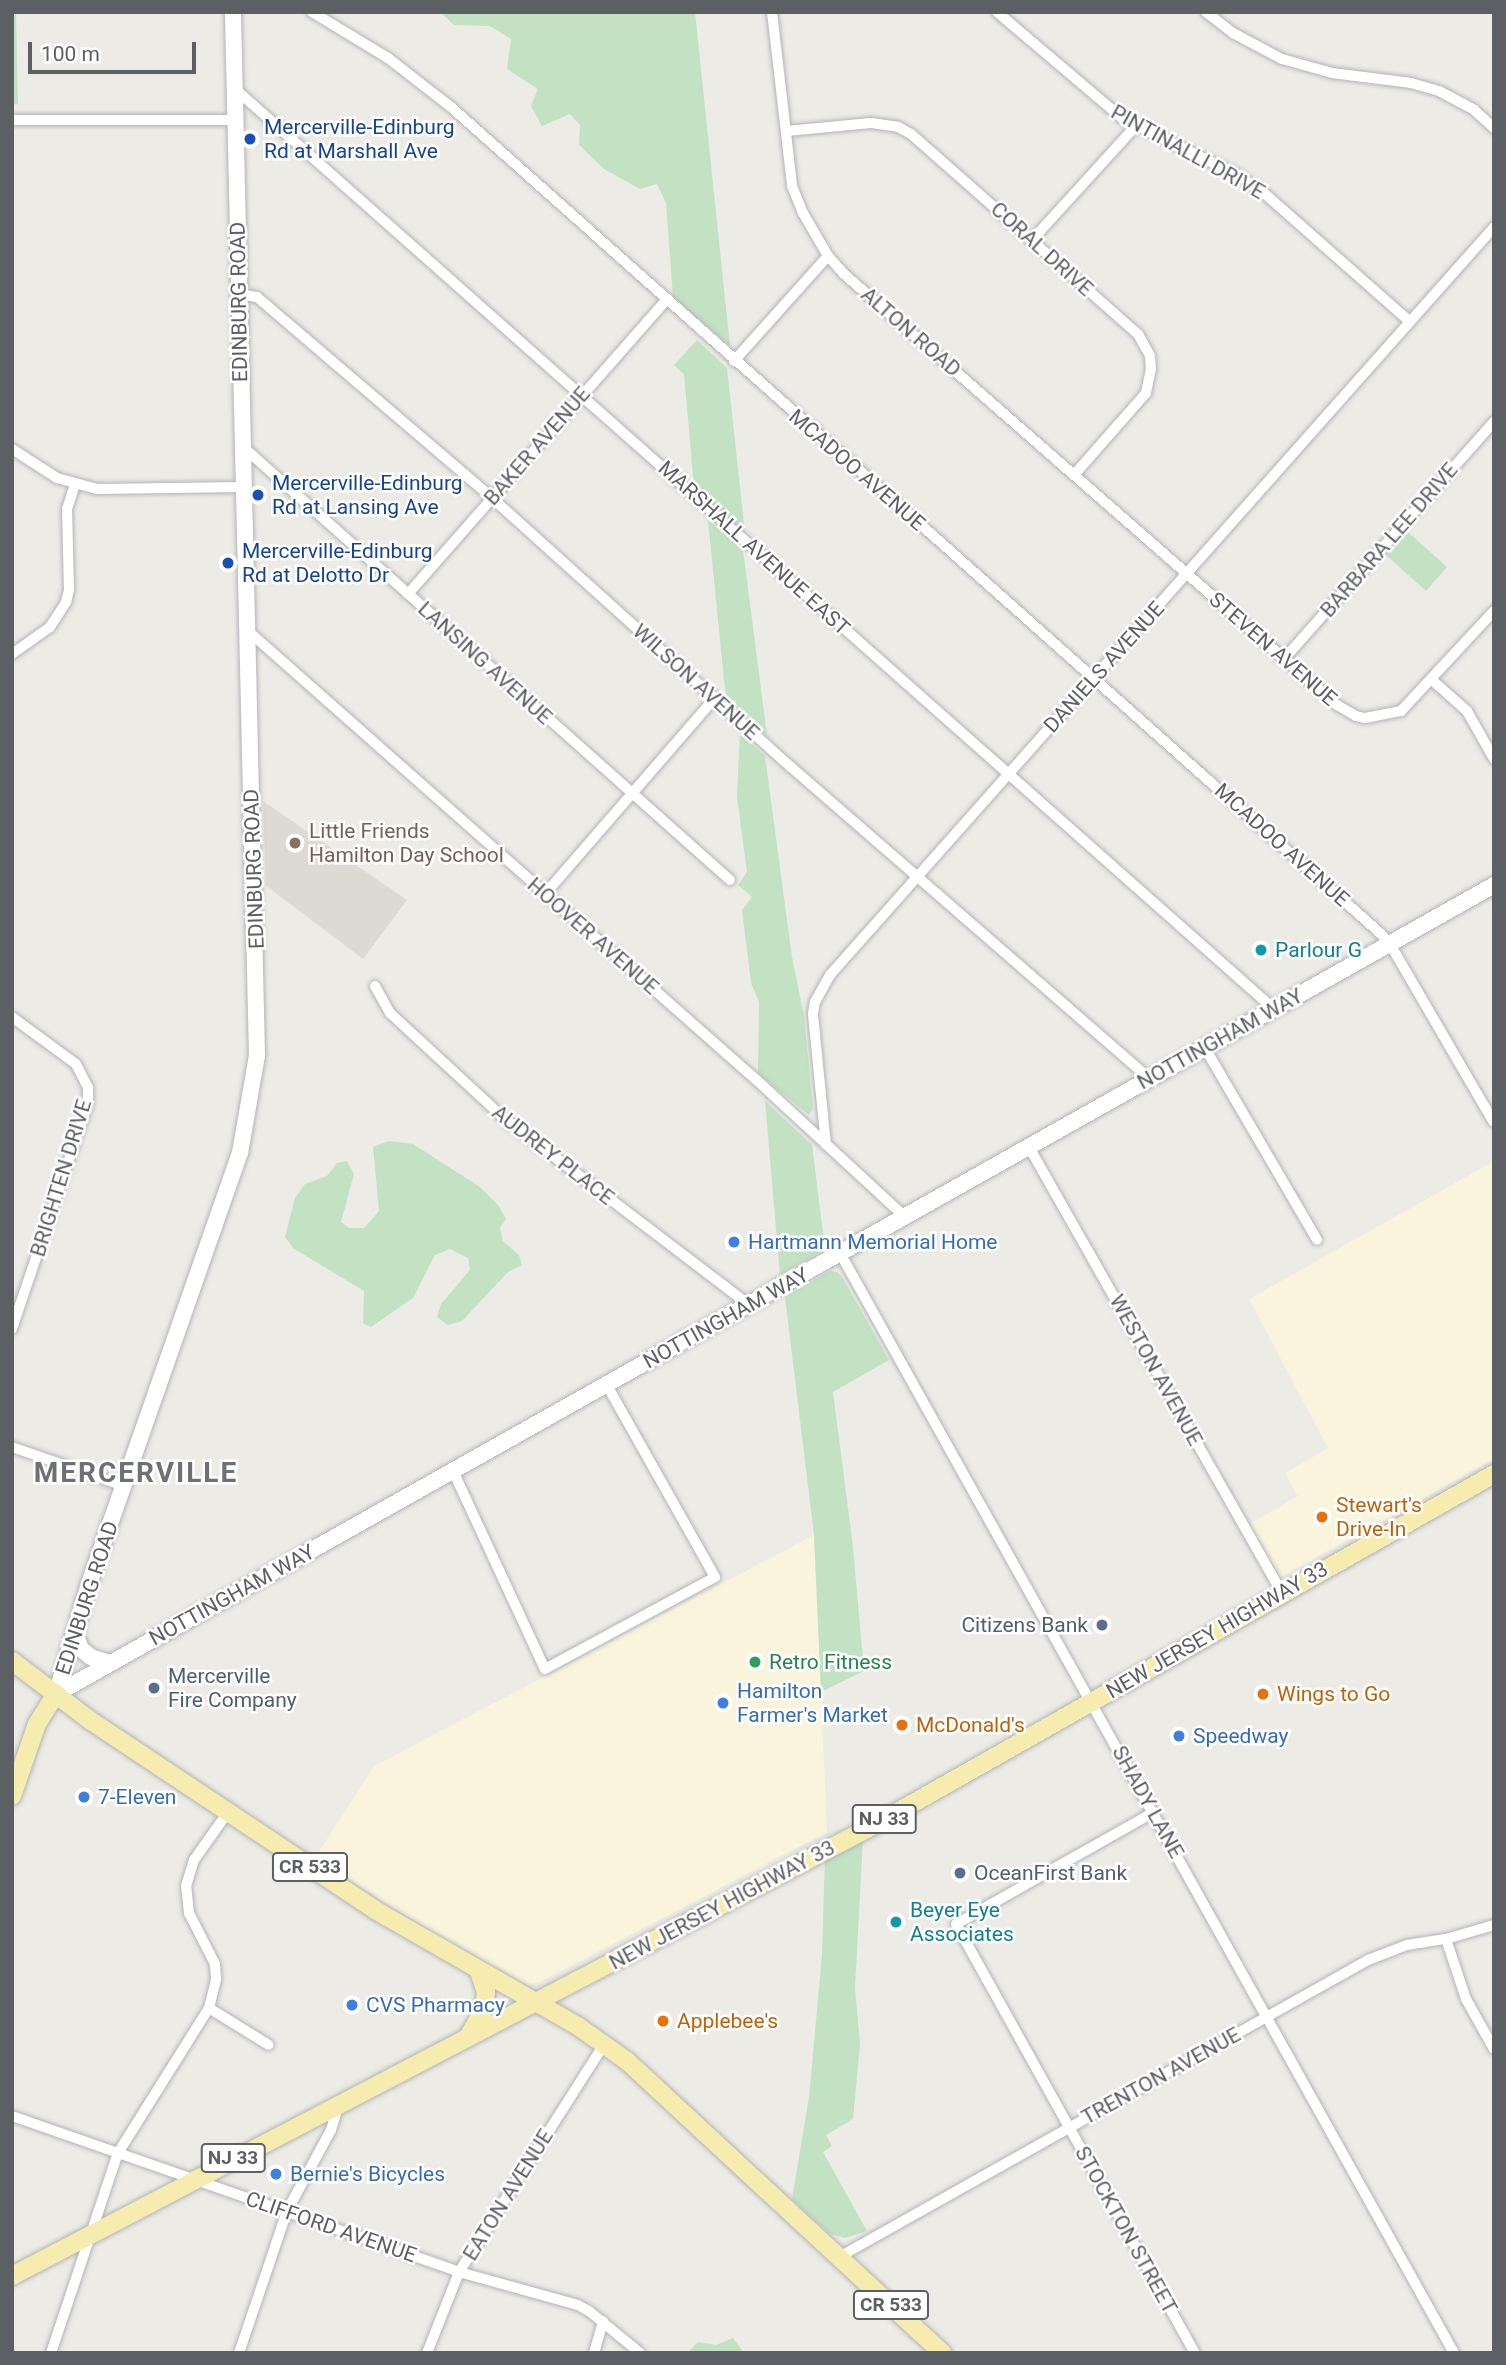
<!DOCTYPE html>
<style>
body{margin:0}
#map{position:relative;width:1506px;height:2365px;overflow:hidden;background:#edebe5;font-family:Roboto,sans-serif}
div>[style]{position:absolute}
[style*='--x']{left:calc(var(--x)*1px);top:calc(var(--y)*1px);width:calc(var(--w)*1px);rotate:calc(var(--a)*1deg)}
.commercial>*{inset:0;background:#faf4dc}
.education>*{inset:0;background:#dddad3}
.green>*{inset:0;background:#c3e2c4}
.roads{filter:drop-shadow(0 0 2px #b2b4b8) drop-shadow(0 0 2px #b2b4b8)}
.street>*{height:10px;margin:-5px;padding:0 5px;transform-origin:5px;border-radius:5px;background:#fff}
.secondary>*{height:16px;margin:-8px;padding:0 8px;transform-origin:8px;border-radius:8px;background:#fff}
.primary>*{height:18px;margin:-9px;padding:0 9px;transform-origin:9px;border-radius:9px;background:#f7ecb0}
.dots>*{width:19px;height:19px;translate:-50% -50%;box-sizing:border-box;border:4px solid #fff;border-radius:50%}
span{translate:-50% -50%;white-space:nowrap;text-align:center;line-height:1.15;-webkit-text-stroke:5px #fff;paint-order:stroke}
.shield-label span{padding:2px 5px;background:#fff;border:2px solid;border-radius:5px;-webkit-text-stroke-width:0}
.shield-label{font-size:19px;color:#5c5f63;font-weight:700}
.transit-label{font-size:21px;color:#164399}
.left{translate:0 -50%;text-align:left}
.street-label{font-size:21px;color:#5c5f63}
.education-label{font-size:21px;color:#785e54}
.culture-label{font-size:21px;color:#0d838f}
.shop-label{font-size:21px;color:#366cbe}
.food-label{font-size:21px;color:#c56008}
.service-label{font-size:21px;color:#4e5e75}
.right{translate:-100% -50%;text-align:right}
.leisure-label{font-size:21px;color:#27864d}
.district-label{font-size:28px;color:#6d7175;font-weight:700;letter-spacing:2px}
.frame{position:absolute;inset:0;border:14px solid #5c5f63;pointer-events:none}
.scale{position:absolute;left:28px;top:42px;width:168px;height:32px;box-sizing:border-box;border:4px solid #5c5f63;border-top:0;padding-left:9px;font-size:21px;line-height:24px;white-space:nowrap;color:#5c5f63;-webkit-text-stroke:5px #fff;paint-order:stroke}
</style>
<div id="map">
<div class="commercial">
<i style="clip-path:polygon(1494px 1161px,1494px 1459px,1279px 1578px,1248px 1525px,1298px 1496px,1285px 1473px,1328px 1448px,1249px 1299px)"></i>
<i style="clip-path:polygon(814px 1535px,827px 1832px,540px 1982px,528px 1985px,441px 1938px,315px 1858px,374px 1766px)"></i>
</div>
<div class="education">
<i style="clip-path:polygon(263px 801px,407px 900px,363px 959px,266px 886px)"></i>
</div>
<div class="green">
<i style="clip-path:polygon(12px 12px,16px 12px,18px 104px,12px 104px)"></i>
<i style="clip-path:polygon(440px 12px,695px 12px,730px 346px,673px 297px,666px 203px,657px 184px,640px 189px,604px 169px,579px 145px,580px 125px,570px 114px,542px 126px,531px 106px,538px 89px,507px 69px,511px 39px,490px 26px,454px 25px)"></i>
<i style="clip-path:polygon(697px 340px,727px 368px,745px 533px,694px 487px,684px 374px,674px 365px)"></i>
<i style="clip-path:polygon(708px 520px,743px 550px,767px 735px,726px 700px)"></i>
<i style="clip-path:polygon(1407px 531px,1447px 567px,1426px 591px,1386px 555px)"></i>
<i style="clip-path:polygon(740px 733px,765px 756px,792px 957px,804px 1016px,813px 1109px,809px 1115px,758px 1073px,759px 1002px,751px 983px,742px 910px,752px 897px,738px 885px,747px 872px,737px 797px)"></i>
<i style="clip-path:polygon(765px 1101px,812px 1145px,825px 1249px,780px 1275px)"></i>
<i style="clip-path:polygon(389px 1141px,413px 1144px,480px 1187px,498px 1205px,506px 1219px,500px 1228px,503px 1241px,519px 1255px,522px 1265px,508px 1272px,462px 1321px,448px 1325px,437px 1317px,441px 1304px,470px 1270px,468px 1258px,450px 1249px,435px 1255px,413px 1298px,371px 1327px,363px 1323px,364px 1291px,293px 1248px,285px 1237px,295px 1198px,305px 1184px,327px 1176px,337px 1163px,347px 1161px,354px 1174px,341px 1222px,349px 1228px,364px 1228px,379px 1211px,373px 1147px)"></i>
<i style="clip-path:polygon(830px 1271px,837px 1272px,842px 1277px,889px 1360px,833px 1392px,853px 1547px,864px 1671px,821px 1692px,814px 1535px,785px 1297px)"></i>
<i style="clip-path:polygon(863px 1838px,855px 1988px,860px 2044px,853px 2119px,826px 2135px,832px 2146px,823px 2152px,867px 2231px,845px 2238px,830px 2234px,792px 2199px,809px 2097px,822px 1955px,825px 1857px)"></i>
<i style="clip-path:polygon(733px 2338px,744px 2353px,687px 2353px,698px 2342px,716px 2345px)"></i>
</div>
<div class="roads">
<div class="street">
<i style="--x:312;--y:12;--w:89;--a:31.2"></i>
<i style="--x:388;--y:58;--w:80;--a:37.9"></i>
<i style="--x:451;--y:107;--w:1243;--a:41.64"></i>
<i style="--x:1380;--y:933;--w:15;--a:48"></i>
<i style="--x:1390;--y:944;--w:205;--a:59.8"></i>
<i style="--x:772;--y:12;--w:175;--a:83.4"></i>
<i style="--x:792;--y:186;--w:29;--a:68"></i>
<i style="--x:803;--y:213;--w:50;--a:59.8"></i>
<i style="--x:828;--y:256;--w:24;--a:48"></i>
<i style="--x:844;--y:274;--w:655;--a:41.16"></i>
<i style="--x:1337;--y:705;--w:22;--a:30"></i>
<i style="--x:1356;--y:716;--w:9;--a:13"></i>
<i style="--x:1365;--y:718;--w:37;--a:-11"></i>
<i style="--x:1401;--y:711;--w:137;--a:-47.1"></i>
<i style="--x:997;--y:12;--w:165;--a:40.3"></i>
<i style="--x:1123;--y:119;--w:128;--a:26"></i>
<i style="--x:1238;--y:175;--w:32;--a:35"></i>
<i style="--x:1264;--y:193;--w:193;--a:41.4"></i>
<i style="--x:1206;--y:12;--w:34;--a:38"></i>
<i style="--x:1233;--y:33;--w:55;--a:28"></i>
<i style="--x:1282;--y:59;--w:52;--a:15.6"></i>
<i style="--x:1332;--y:73;--w:80;--a:7.2"></i>
<i style="--x:1411;--y:83;--w:29;--a:16"></i>
<i style="--x:1439;--y:91;--w:40;--a:28"></i>
<i style="--x:1474;--y:110;--w:27;--a:42"></i>
<i style="--x:234;--y:88;--w:1389;--a:41.53"></i>
<i style="--x:12;--y:120;--w:223;--a:0"></i>
<i style="--x:787;--y:131;--w:84;--a:-5.4"></i>
<i style="--x:871;--y:123;--w:27;--a:8"></i>
<i style="--x:898;--y:127;--w:15;--a:28"></i>
<i style="--x:911;--y:134;--w:303;--a:41.4"></i>
<i style="--x:1138;--y:334;--w:25;--a:61"></i>
<i style="--x:1150;--y:356;--w:13;--a:86"></i>
<i style="--x:1151;--y:369;--w:25;--a:102"></i>
<i style="--x:1146;--y:393;--w:109;--a:131.3"></i>
<i style="--x:1032;--y:240;--w:153;--a:-47.7"></i>
<i style="--x:238;--y:294;--w:19;--a:9"></i>
<i style="--x:257;--y:297;--w:309;--a:40.5"></i>
<i style="--x:492;--y:498;--w:402;--a:42"></i>
<i style="--x:791;--y:767;--w:476;--a:41"></i>
<i style="--x:734;--y:361;--w:141;--a:-48.2"></i>
<i style="--x:242;--y:446;--w:653;--a:41.65"></i>
<i style="--x:12;--y:449;--w:54;--a:32.8"></i>
<i style="--x:57;--y:478;--w:41;--a:15.4"></i>
<i style="--x:97;--y:489;--w:146;--a:-0.8"></i>
<i style="--x:408;--y:594;--w:393;--a:-48.7"></i>
<i style="--x:247;--y:630;--w:687;--a:41.46"></i>
<i style="--x:762;--y:1085;--w:195;--a:42.7"></i>
<i style="--x:12;--y:654;--w:47;--a:-35.4"></i>
<i style="--x:50;--y:627;--w:30;--a:-57"></i>
<i style="--x:66;--y:602;--w:12;--a:-76"></i>
<i style="--x:69;--y:590;--w:81;--a:-91.4"></i>
<i style="--x:67;--y:509;--w:25;--a:-72"></i>
<i style="--x:1284;--y:659;--w:317;--a:-48.5"></i>
<i style="--x:1432;--y:680;--w:47;--a:41.5"></i>
<i style="--x:1467;--y:711;--w:55;--a:60.6"></i>
<i style="--x:545;--y:894;--w:258;--a:-49.1"></i>
<i style="--x:375;--y:986;--w:31;--a:61"></i>
<i style="--x:390;--y:1013;--w:156;--a:42.7"></i>
<i style="--x:505;--y:1119;--w:307;--a:37.3"></i>
<i style="--x:12;--y:1017;--w:79;--a:36.3"></i>
<i style="--x:76;--y:1064;--w:27;--a:63"></i>
<i style="--x:88;--y:1088;--w:15;--a:90"></i>
<i style="--x:88;--y:1103;--w:238;--a:108.6"></i>
<i style="--x:1205;--y:1048;--w:222;--a:59.7"></i>
<i style="--x:826;--y:1145;--w:132;--a:-95.7"></i>
<i style="--x:813;--y:1014;--w:12;--a:-81"></i>
<i style="--x:815;--y:1002;--w:31;--a:-61"></i>
<i style="--x:830;--y:975;--w:1000;--a:-48.4"></i>
<i style="--x:1029;--y:1147;--w:513;--a:60.44"></i>
<i style="--x:840;--y:1253;--w:1260;--a:60.83"></i>
<i style="--x:12;--y:1447;--w:119;--a:19.2"></i>
<i style="--x:453;--y:1471;--w:218;--a:65.1"></i>
<i style="--x:545;--y:1669;--w:193;--a:-28.4"></i>
<i style="--x:715;--y:1577;--w:220;--a:-119.4"></i>
<i style="--x:1154;--y:1812;--w:227;--a:150.5"></i>
<i style="--x:956;--y:1924;--w:491;--a:60.9"></i>
<i style="--x:1446;--y:1939;--w:63;--a:71.6"></i>
<i style="--x:1466;--y:1999;--w:57;--a:60.8"></i>
<i style="--x:209;--y:2008;--w:70;--a:31.7"></i>
<i style="--x:12;--y:2116;--w:473;--a:19.2"></i>
<i style="--x:459;--y:2272;--w:123;--a:15.5"></i>
<i style="--x:578;--y:2305;--w:13;--a:29"></i>
<i style="--x:589;--y:2311;--w:66;--a:39.5"></i>
<i style="--x:839;--y:2257;--w:607;--a:-29.31"></i>
<i style="--x:1368;--y:1960;--w:42;--a:-21"></i>
<i style="--x:1407;--y:1945;--w:39;--a:-9"></i>
<i style="--x:1446;--y:1939;--w:50;--a:-16.3"></i>
<i style="--x:51;--y:2353;--w:211;--a:-71.5"></i>
<i style="--x:118;--y:2153;--w:171;--a:-57.9"></i>
<i style="--x:209;--y:2008;--w:30;--a:-76"></i>
<i style="--x:216;--y:1979;--w:15;--a:-94"></i>
<i style="--x:215;--y:1964;--w:57;--a:-117"></i>
<i style="--x:189;--y:1913;--w:27;--a:-96"></i>
<i style="--x:186;--y:1886;--w:27;--a:-73"></i>
<i style="--x:194;--y:1860;--w:59;--a:-54.7"></i>
<i style="--x:239;--y:2353;--w:150;--a:-71.3"></i>
<i style="--x:287;--y:2211;--w:92;--a:-61.5"></i>
<i style="--x:331;--y:2130;--w:28;--a:-73"></i>
<i style="--x:427;--y:2353;--w:87;--a:-68.4"></i>
<i style="--x:459;--y:2272;--w:270;--a:-57.5"></i>
<i style="--x:594;--y:2353;--w:33;--a:-74"></i>
</div>
<div class="secondary">
<i style="--x:75;--y:1632;--w:18;--a:71"></i>
<i style="--x:81;--y:1649;--w:13;--a:39"></i>
<i style="--x:91;--y:1657;--w:20;--a:18"></i>
<i style="--x:56;--y:1694;--w:118;--a:-73.3"></i>
<i style="--x:90;--y:1581;--w:454;--a:-70.7"></i>
<i style="--x:240;--y:1153;--w:98;--a:-80.1"></i>
<i style="--x:257;--y:1056;--w:1044;--a:-91.32"></i>
<i style="--x:56;--y:1694;--w:1650;--a:-29.36"></i>
</div>
<div class="primary">
<i style="--x:12;--y:1661;--w:99;--a:37.2"></i>
<i style="--x:91;--y:1721;--w:341;--a:33.6"></i>
<i style="--x:375;--y:1910;--w:235;--a:29.8"></i>
<i style="--x:579;--y:2027;--w:59;--a:35.3"></i>
<i style="--x:627;--y:2061;--w:430;--a:42.8"></i>
<i style="--x:12;--y:1796;--w:76;--a:-70.9"></i>
<i style="--x:37;--y:1724;--w:36;--a:-58"></i>
<i style="--x:468;--y:2037;--w:32;--a:-60"></i>
<i style="--x:484;--y:2009;--w:17;--a:-83"></i>
<i style="--x:486;--y:1992;--w:24;--a:-109"></i>
<i style="--x:12;--y:2276;--w:977;--a:-27.61"></i>
<i style="--x:878;--y:1823;--w:708;--a:-29.53"></i>
</div>
</div>
<div class="dots">
<i style="left:250px;top:139px;background:#1a4fb4"></i>
<i style="left:258px;top:495px;background:#1a4fb4"></i>
<i style="left:228px;top:563px;background:#1a4fb4"></i>
<i style="left:295px;top:843px;background:#8d6e63"></i>
<i style="left:1261px;top:950px;background:#0f9aa8"></i>
<i style="left:734px;top:1242px;background:#3f7fe0"></i>
<i style="left:1322px;top:1517px;background:#e8710a"></i>
<i style="left:1102px;top:1625px;background:#5c6f8a"></i>
<i style="left:755px;top:1662px;background:#2e9e5b"></i>
<i style="left:154px;top:1688px;background:#5c6f8a"></i>
<i style="left:1263px;top:1694px;background:#e8710a"></i>
<i style="left:723px;top:1703px;background:#3f7fe0"></i>
<i style="left:902px;top:1725px;background:#e8710a"></i>
<i style="left:1179px;top:1736px;background:#3f7fe0"></i>
<i style="left:84px;top:1797px;background:#3f7fe0"></i>
<i style="left:960px;top:1873px;background:#5c6f8a"></i>
<i style="left:896px;top:1922px;background:#0f9aa8"></i>
<i style="left:352px;top:2005px;background:#3f7fe0"></i>
<i style="left:663px;top:2021px;background:#e8710a"></i>
<i style="left:276px;top:2174px;background:#3f7fe0"></i>
</div>
<div class="shield-label">
<span style="left:884px;top:1819px">NJ 33</span>
<span style="left:310px;top:1867px">CR 533</span>
<span style="left:233px;top:2158px">NJ 33</span>
<span style="left:891px;top:2305px">CR 533</span>
</div>
<div class="transit-label">
<span class="left" style="left:264px;top:139px">Mercerville-Edinburg<br>Rd at Marshall Ave</span>
<span class="left" style="left:272px;top:495px">Mercerville-Edinburg<br>Rd at Lansing Ave</span>
<span class="left" style="left:242px;top:563px">Mercerville-Edinburg<br>Rd at Delotto Dr</span>
</div>
<div class="street-label">
<span style="left:1188px;top:152px;rotate:29deg">PINTINALLI DRIVE</span>
<span style="left:1042px;top:249px;rotate:42deg">CORAL DRIVE</span>
<span style="left:239px;top:302px;rotate:-91deg">EDINBURG ROAD</span>
<span style="left:911px;top:332px;rotate:41deg">ALTON ROAD</span>
<span style="left:537px;top:446px;rotate:-49deg">BAKER AVENUE</span>
<span style="left:857px;top:470px;rotate:41deg">MCADOO AVENUE</span>
<span style="left:1389px;top:540px;rotate:-49deg">BARBARA LEE DRIVE</span>
<span style="left:754px;top:548px;rotate:42deg">MARSHALL AVENUE EAST</span>
<span style="left:1273px;top:649px;rotate:41deg">STEVEN AVENUE</span>
<span style="left:485px;top:663px;rotate:42deg">LANSING AVENUE</span>
<span style="left:1104px;top:667px;rotate:-48deg">DANIELS AVENUE</span>
<span style="left:696px;top:682px;rotate:42deg">WILSON AVENUE</span>
<span style="left:1282px;top:845px;rotate:42deg">MCADOO AVENUE</span>
<span style="left:254px;top:869px;rotate:-92deg">EDINBURG ROAD</span>
<span style="left:593px;top:936px;rotate:41deg">HOOVER AVENUE</span>
<span style="left:1220px;top:1039px;rotate:-29deg">NOTTINGHAM WAY</span>
<span style="left:553px;top:1155px;rotate:38deg">AUDREY PLACE</span>
<span style="left:61px;top:1178px;rotate:-73deg">BRIGHTEN DRIVE</span>
<span style="left:726px;top:1318px;rotate:-29deg">NOTTINGHAM WAY</span>
<span style="left:1156px;top:1370px;rotate:61deg">WESTON AVENUE</span>
<span style="left:232px;top:1595px;rotate:-29deg">NOTTINGHAM WAY</span>
<span style="left:87px;top:1598px;rotate:-72deg">EDINBURG ROAD</span>
<span style="left:1217px;top:1630px;rotate:-30deg">NEW JERSEY HIGHWAY 33</span>
<span style="left:1148px;top:1802px;rotate:61deg">SHADY LANE</span>
<span style="left:722px;top:1905px;rotate:-28deg">NEW JERSEY HIGHWAY 33</span>
<span style="left:1161px;top:2076px;rotate:-29deg">TRENTON AVENUE</span>
<span style="left:508px;top:2195px;rotate:-58deg">EATON AVENUE</span>
<span style="left:331px;top:2227px;rotate:19deg">CLIFFORD AVENUE</span>
<span style="left:1126px;top:2230px;rotate:61deg">STOCKTON STREET</span>
</div>
<div class="education-label">
<span class="left" style="left:309px;top:843px">Little Friends<br>Hamilton Day School</span>
</div>
<div class="culture-label">
<span class="left" style="left:1275px;top:950px">Parlour G</span>
<span class="left" style="left:910px;top:1922px">Beyer Eye<br>Associates</span>
</div>
<div class="shop-label">
<span class="left" style="left:748px;top:1242px">Hartmann Memorial Home</span>
<span class="left" style="left:737px;top:1703px">Hamilton<br>Farmer's Market</span>
<span class="left" style="left:1193px;top:1736px">Speedway</span>
<span class="left" style="left:98px;top:1797px">7-Eleven</span>
<span class="left" style="left:366px;top:2005px">CVS Pharmacy</span>
<span class="left" style="left:290px;top:2174px">Bernie's Bicycles</span>
</div>
<div class="food-label">
<span class="left" style="left:1336px;top:1517px">Stewart's<br>Drive-In</span>
<span class="left" style="left:1277px;top:1694px">Wings to Go</span>
<span class="left" style="left:916px;top:1725px">McDonald's</span>
<span class="left" style="left:677px;top:2021px">Applebee's</span>
</div>
<div class="service-label">
<span class="right" style="left:1088px;top:1625px">Citizens Bank</span>
<span class="left" style="left:168px;top:1688px">Mercerville<br>Fire Company</span>
<span class="left" style="left:974px;top:1873px">OceanFirst Bank</span>
</div>
<div class="leisure-label">
<span class="left" style="left:769px;top:1662px">Retro Fitness</span>
</div>
<div class="district-label">
<span style="left:136px;top:1473px">MERCERVILLE</span>
</div>
<div class="frame"></div>
<div class="scale">100 m</div>
</div>
